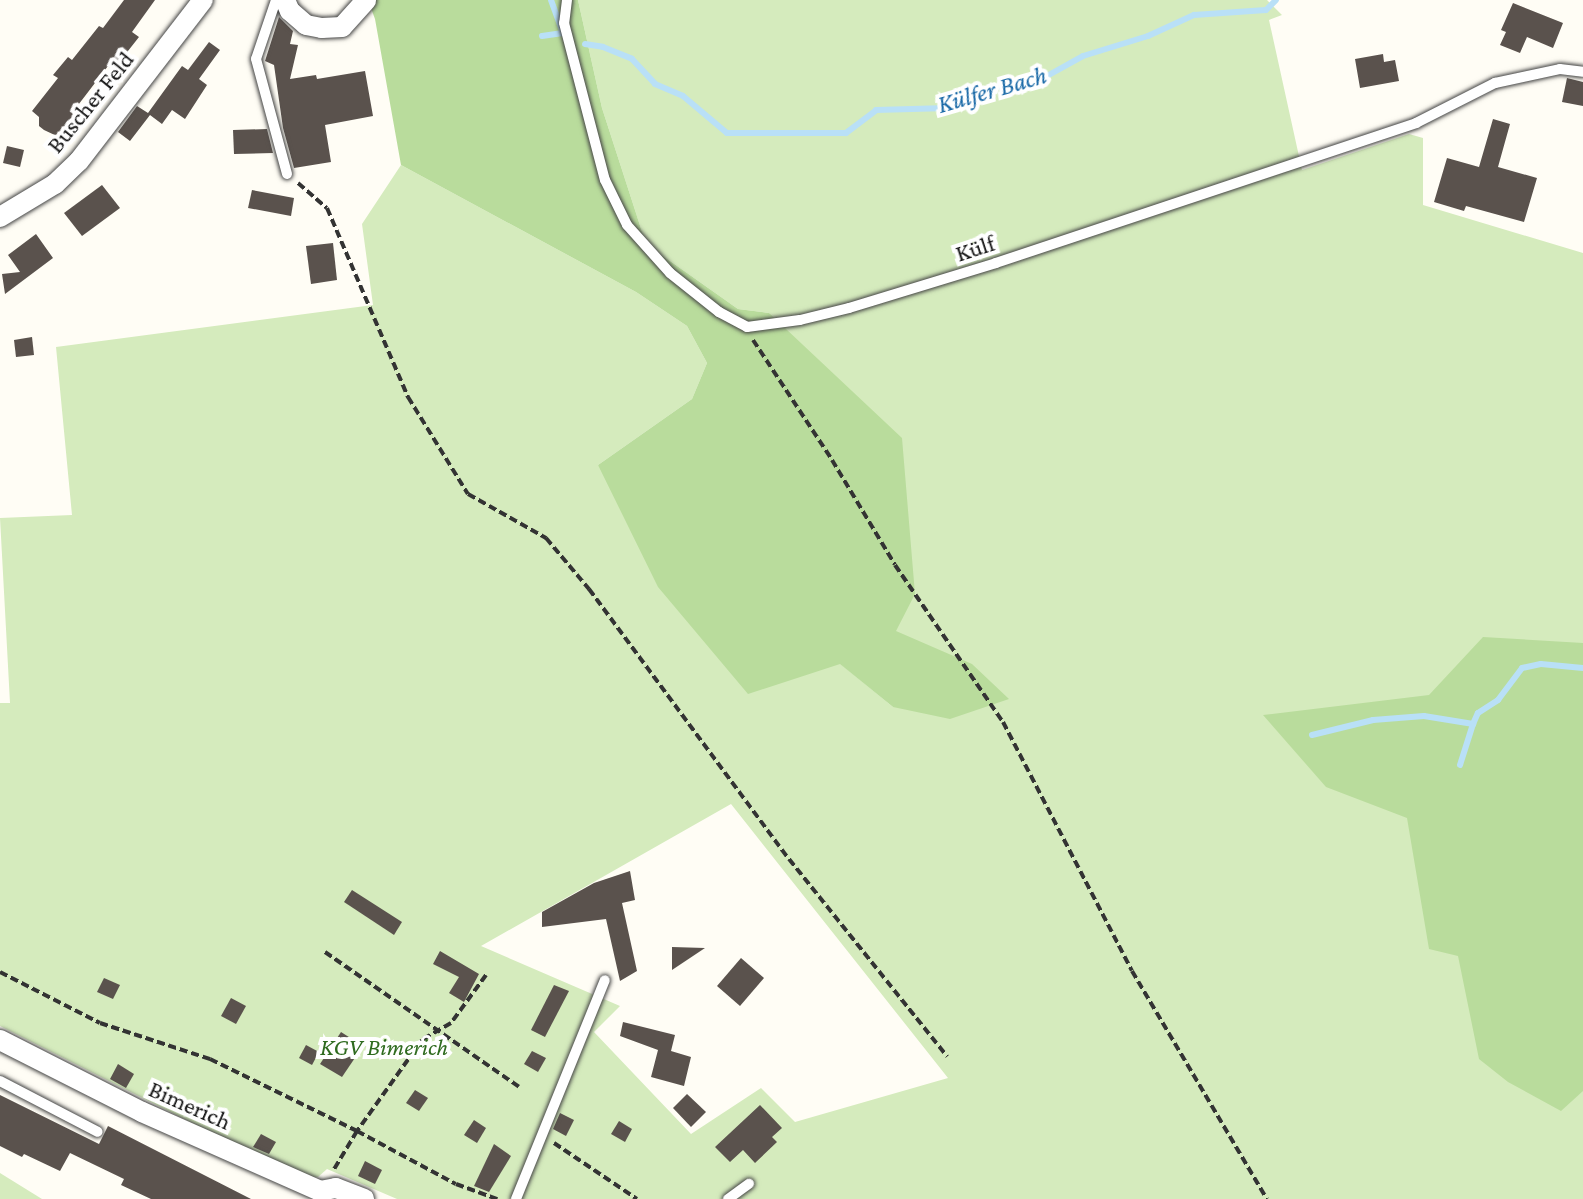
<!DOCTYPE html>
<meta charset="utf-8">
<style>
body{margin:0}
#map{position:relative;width:1583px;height:1199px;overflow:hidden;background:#fffdf5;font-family:"Crimson Pro",serif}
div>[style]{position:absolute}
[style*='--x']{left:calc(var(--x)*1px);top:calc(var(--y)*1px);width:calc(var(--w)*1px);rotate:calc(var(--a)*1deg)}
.green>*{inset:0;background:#d5ebbd}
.forest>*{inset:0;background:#b9dc9c}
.stream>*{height:6px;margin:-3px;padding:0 3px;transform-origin:3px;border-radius:3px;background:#b9e0f7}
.building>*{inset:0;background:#5a524d}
.path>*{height:4px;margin-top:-2px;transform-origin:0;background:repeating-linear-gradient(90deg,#333 0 8px,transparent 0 12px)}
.roads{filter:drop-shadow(0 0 2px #444) drop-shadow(0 0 2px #444)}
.service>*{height:10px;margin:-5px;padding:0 5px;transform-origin:5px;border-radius:5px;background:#fff}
.minor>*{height:20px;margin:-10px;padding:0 10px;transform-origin:10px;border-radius:10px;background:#fff}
span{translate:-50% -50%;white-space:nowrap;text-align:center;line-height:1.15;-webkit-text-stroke:8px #fff;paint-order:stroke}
.street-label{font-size:24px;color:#111}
.park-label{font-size:24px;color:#2f6b1f;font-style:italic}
.water-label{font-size:26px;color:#1768a6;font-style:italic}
</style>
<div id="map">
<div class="green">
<i style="clip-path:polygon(evenodd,578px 0,1267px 0,1282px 15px,1269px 20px,1302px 170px,1409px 134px,1423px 138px,1423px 205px,1583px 253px,1583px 1199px,397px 1199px,327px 1169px,318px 1177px,299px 1177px,0 1026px,0 703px,10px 703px,0 518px,72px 515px,56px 347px,373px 305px,362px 224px,401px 165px,636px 292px,687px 326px,707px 363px,692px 399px,598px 465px,893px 707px,896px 631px,769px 313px,738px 309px,646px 244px,602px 108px,578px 0,731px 804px,948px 1078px,795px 1122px,761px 1088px,691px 1134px,594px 1032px,620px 1006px,481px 946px,731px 804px)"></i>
<i style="clip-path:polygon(0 1173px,42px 1199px,0 1199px)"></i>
</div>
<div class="forest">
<i style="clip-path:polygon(368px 0,578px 0,602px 108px,646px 244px,738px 309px,769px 313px,902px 438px,915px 594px,896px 631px,972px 664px,1009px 699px,950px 719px,893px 707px,840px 664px,748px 694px,658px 587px,598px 465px,692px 399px,707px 363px,687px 326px,636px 292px,401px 165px,375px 19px)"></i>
<i style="clip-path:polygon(1483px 637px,1583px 643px,1583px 1091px,1561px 1111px,1508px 1082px,1479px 1059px,1458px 956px,1429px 949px,1407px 818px,1326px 787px,1263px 715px,1429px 695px)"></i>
</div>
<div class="stream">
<i style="--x:542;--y:36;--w:21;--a:-8"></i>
<i style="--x:563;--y:33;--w:35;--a:-110"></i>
<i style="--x:585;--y:44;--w:18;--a:9"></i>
<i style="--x:603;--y:47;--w:31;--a:22"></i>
<i style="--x:632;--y:59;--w:34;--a:47"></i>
<i style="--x:655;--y:84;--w:30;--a:23"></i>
<i style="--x:683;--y:96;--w:57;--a:40.1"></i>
<i style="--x:727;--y:133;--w:119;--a:0"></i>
<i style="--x:846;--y:133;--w:38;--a:-37"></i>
<i style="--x:876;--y:110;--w:72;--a:-1.6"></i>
<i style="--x:948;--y:108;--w:30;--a:-33"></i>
<i style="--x:973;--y:92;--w:76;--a:-12.2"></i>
<i style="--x:1047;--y:76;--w:41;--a:-29.1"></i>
<i style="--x:1083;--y:56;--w:68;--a:-17.1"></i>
<i style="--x:1148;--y:36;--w:51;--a:-24.5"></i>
<i style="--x:1194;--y:15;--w:72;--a:-4"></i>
<i style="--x:1266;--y:10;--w:14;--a:-45"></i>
<i style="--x:1312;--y:735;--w:63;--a:-13.8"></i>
<i style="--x:1373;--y:720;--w:51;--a:-4.5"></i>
<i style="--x:1424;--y:716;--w:50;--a:9.3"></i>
<i style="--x:1473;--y:724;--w:12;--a:-66"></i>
<i style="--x:1478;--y:713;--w:24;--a:-33"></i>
<i style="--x:1498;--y:700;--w:40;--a:-53"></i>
<i style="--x:1522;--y:668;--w:19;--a:-12"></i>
<i style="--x:1541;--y:664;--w:42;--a:5.4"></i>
<i style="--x:1460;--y:765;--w:43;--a:-72.4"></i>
</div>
<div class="building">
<i style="clip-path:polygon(124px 0,155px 0,132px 32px,139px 37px,113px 70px,108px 66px,72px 113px,76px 116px,59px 137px,44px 130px,39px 126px,39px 117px,32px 111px,58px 78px,53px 75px,68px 57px,72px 60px,99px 26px,103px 28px)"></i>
<i style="clip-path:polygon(1513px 3px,1563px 23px,1553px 48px,1527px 37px,1520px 53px,1500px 45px,1506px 32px,1501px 30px)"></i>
<i style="clip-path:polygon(279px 17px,293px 31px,290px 44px,298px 45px,290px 79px,316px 75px,317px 79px,365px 71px,373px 116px,325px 125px,331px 162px,294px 168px,283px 128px,274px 65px,265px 61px)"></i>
<i style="clip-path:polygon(209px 42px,220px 50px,199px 79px,207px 85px,185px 119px,172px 110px,162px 124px,150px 115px,130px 141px,118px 132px,137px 106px,148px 113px,182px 66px,188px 70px)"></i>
<i style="clip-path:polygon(1383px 54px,1384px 62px,1395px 60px,1399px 81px,1360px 88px,1355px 59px)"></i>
<i style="clip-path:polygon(1567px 78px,1583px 82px,1583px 106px,1562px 102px)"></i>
<i style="clip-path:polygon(1493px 119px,1510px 124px,1498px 167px,1537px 178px,1524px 222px,1466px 206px,1464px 211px,1434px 202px,1447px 158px,1479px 167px)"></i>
<i style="clip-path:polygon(267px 129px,273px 153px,234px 154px,233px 130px)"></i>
<i style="clip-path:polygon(7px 146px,24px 150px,20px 167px,3px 163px)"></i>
<i style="clip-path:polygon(102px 185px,120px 208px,82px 236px,64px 213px)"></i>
<i style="clip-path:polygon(252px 190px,294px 198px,291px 216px,248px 208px)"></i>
<i style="clip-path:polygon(36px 234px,53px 258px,5px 294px,2px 274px,20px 272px,8px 255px)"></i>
<i style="clip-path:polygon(333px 243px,337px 280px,311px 284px,306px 246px)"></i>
<i style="clip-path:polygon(32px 337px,34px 355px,16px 357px,14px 340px)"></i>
<i style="clip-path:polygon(630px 871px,635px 900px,622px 903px,637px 971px,620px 981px,606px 919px,542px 927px,542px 912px,594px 883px)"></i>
<i style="clip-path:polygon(352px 890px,402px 922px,394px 935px,344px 902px)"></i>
<i style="clip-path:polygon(672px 947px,705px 948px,672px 970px)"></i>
<i style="clip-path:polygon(440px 951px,479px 974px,464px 1002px,449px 993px,459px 977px,433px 964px)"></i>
<i style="clip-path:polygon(741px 958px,764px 978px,740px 1006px,717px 986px)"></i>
<i style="clip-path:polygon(104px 978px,120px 985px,113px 999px,97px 992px)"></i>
<i style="clip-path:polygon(554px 985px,569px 991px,545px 1037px,531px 1030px)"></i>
<i style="clip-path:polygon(231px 998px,246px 1006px,236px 1024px,221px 1016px)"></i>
<i style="clip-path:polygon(623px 1022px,675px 1035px,671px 1051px,691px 1057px,684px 1086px,651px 1077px,658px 1050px,620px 1036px)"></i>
<i style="clip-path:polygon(341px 1032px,363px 1046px,342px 1077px,320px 1064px)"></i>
<i style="clip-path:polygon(306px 1045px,319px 1052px,312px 1065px,299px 1058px)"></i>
<i style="clip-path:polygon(532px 1051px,546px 1058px,538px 1072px,524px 1064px)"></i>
<i style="clip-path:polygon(118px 1064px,134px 1074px,126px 1088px,110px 1079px)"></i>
<i style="clip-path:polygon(160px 1086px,175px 1092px,169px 1106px,153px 1099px)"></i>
<i style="clip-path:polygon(415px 1090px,428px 1098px,419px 1111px,406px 1103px)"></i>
<i style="clip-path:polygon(687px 1094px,706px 1112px,691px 1127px,673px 1108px)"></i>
<i style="clip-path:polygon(0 1095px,99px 1144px,108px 1126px,251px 1199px,151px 1199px,121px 1185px,124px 1179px,70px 1153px,60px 1171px,24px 1154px,22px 1157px,0 1146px)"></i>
<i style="clip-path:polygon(760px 1105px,782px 1128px,772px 1137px,777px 1142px,755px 1163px,743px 1150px,730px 1162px,715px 1147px)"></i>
<i style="clip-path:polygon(560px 1113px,574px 1120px,566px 1136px,553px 1129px)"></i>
<i style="clip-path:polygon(474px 1120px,486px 1128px,477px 1143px,464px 1135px)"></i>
<i style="clip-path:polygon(619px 1121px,632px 1129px,625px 1142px,611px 1134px)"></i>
<i style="clip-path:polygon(261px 1134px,276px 1142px,269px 1154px,253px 1147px)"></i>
<i style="clip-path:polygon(494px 1144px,511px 1156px,489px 1192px,474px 1186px)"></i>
<i style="clip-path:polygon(365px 1161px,382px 1170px,375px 1184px,358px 1176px)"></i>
</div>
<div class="path">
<i style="--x:298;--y:183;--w:38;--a:41"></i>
<i style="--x:327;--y:208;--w:206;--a:66.8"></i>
<i style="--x:408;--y:397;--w:114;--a:58.3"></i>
<i style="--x:468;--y:494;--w:90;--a:29.4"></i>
<i style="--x:546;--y:538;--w:67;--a:49.9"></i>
<i style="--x:589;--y:589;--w:336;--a:53.5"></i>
<i style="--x:789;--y:859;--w:253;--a:51.3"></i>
<i style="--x:753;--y:340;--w:144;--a:56.6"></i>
<i style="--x:832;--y:460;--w:122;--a:59"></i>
<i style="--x:895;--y:565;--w:191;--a:55.5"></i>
<i style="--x:1003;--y:722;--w:280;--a:62.6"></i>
<i style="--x:1132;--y:971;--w:265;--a:59.4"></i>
<i style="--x:325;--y:952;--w:236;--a:34.8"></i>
<i style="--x:0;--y:972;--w:112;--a:27"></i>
<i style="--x:100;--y:1023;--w:116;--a:18.1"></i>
<i style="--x:210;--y:1059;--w:164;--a:26.1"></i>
<i style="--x:357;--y:1131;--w:47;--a:121"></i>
<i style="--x:486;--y:975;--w:59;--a:126.1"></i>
<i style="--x:451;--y:1023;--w:34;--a:150"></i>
<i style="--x:422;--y:1040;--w:112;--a:125.5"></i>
<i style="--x:357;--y:1131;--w:112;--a:28.2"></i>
<i style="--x:456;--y:1184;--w:44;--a:20.1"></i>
<i style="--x:554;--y:1143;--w:100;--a:34"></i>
</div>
<div class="roads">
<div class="service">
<i style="--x:276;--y:0;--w:62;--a:108.7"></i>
<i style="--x:256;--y:59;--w:119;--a:74.9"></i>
<i style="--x:567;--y:0;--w:23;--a:97"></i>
<i style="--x:564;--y:23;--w:162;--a:75.4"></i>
<i style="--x:605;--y:180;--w:50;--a:63.9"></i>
<i style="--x:627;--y:225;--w:64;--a:48.1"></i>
<i style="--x:670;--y:273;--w:63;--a:38.5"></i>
<i style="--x:719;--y:312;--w:32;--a:28"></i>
<i style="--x:747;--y:327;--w:53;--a:-7.5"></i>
<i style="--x:800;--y:320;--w:50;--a:-13.8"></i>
<i style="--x:849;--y:308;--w:154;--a:-17"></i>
<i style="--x:996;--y:263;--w:443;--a:-18.4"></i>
<i style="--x:1416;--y:123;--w:89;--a:-26.9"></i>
<i style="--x:1495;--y:83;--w:66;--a:-12.2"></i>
<i style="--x:1560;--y:69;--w:23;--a:7"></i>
<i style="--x:0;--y:1081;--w:110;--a:27.5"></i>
<i style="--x:516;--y:1199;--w:236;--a:-67.9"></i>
<i style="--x:728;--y:1199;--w:26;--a:-36"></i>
</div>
<div class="minor">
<i style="--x:285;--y:0;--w:12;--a:66"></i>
<i style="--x:290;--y:11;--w:21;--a:41"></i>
<i style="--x:306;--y:25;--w:16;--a:11"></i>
<i style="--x:322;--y:28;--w:20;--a:-3"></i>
<i style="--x:342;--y:27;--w:36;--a:-48"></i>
<i style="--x:0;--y:217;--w:64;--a:-31"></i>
<i style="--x:55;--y:184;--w:33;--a:-44"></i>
<i style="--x:79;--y:161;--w:203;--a:-52.4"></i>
<i style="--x:0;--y:1040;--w:159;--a:26.9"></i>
<i style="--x:142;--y:1112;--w:195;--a:23.9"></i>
<i style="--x:320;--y:1191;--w:16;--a:-11"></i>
<i style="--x:336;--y:1188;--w:30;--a:21"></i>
</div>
</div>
<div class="street-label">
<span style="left:90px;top:102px;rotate:-51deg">Buscher Feld</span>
<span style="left:975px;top:248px;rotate:-18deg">Külf</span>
<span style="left:190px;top:1105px;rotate:24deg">Bimerich</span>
</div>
<div class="park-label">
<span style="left:384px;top:1047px">KGV Bimerich</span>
</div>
<div class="water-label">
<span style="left:992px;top:90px;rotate:-16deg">Külfer Bach</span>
</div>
</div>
